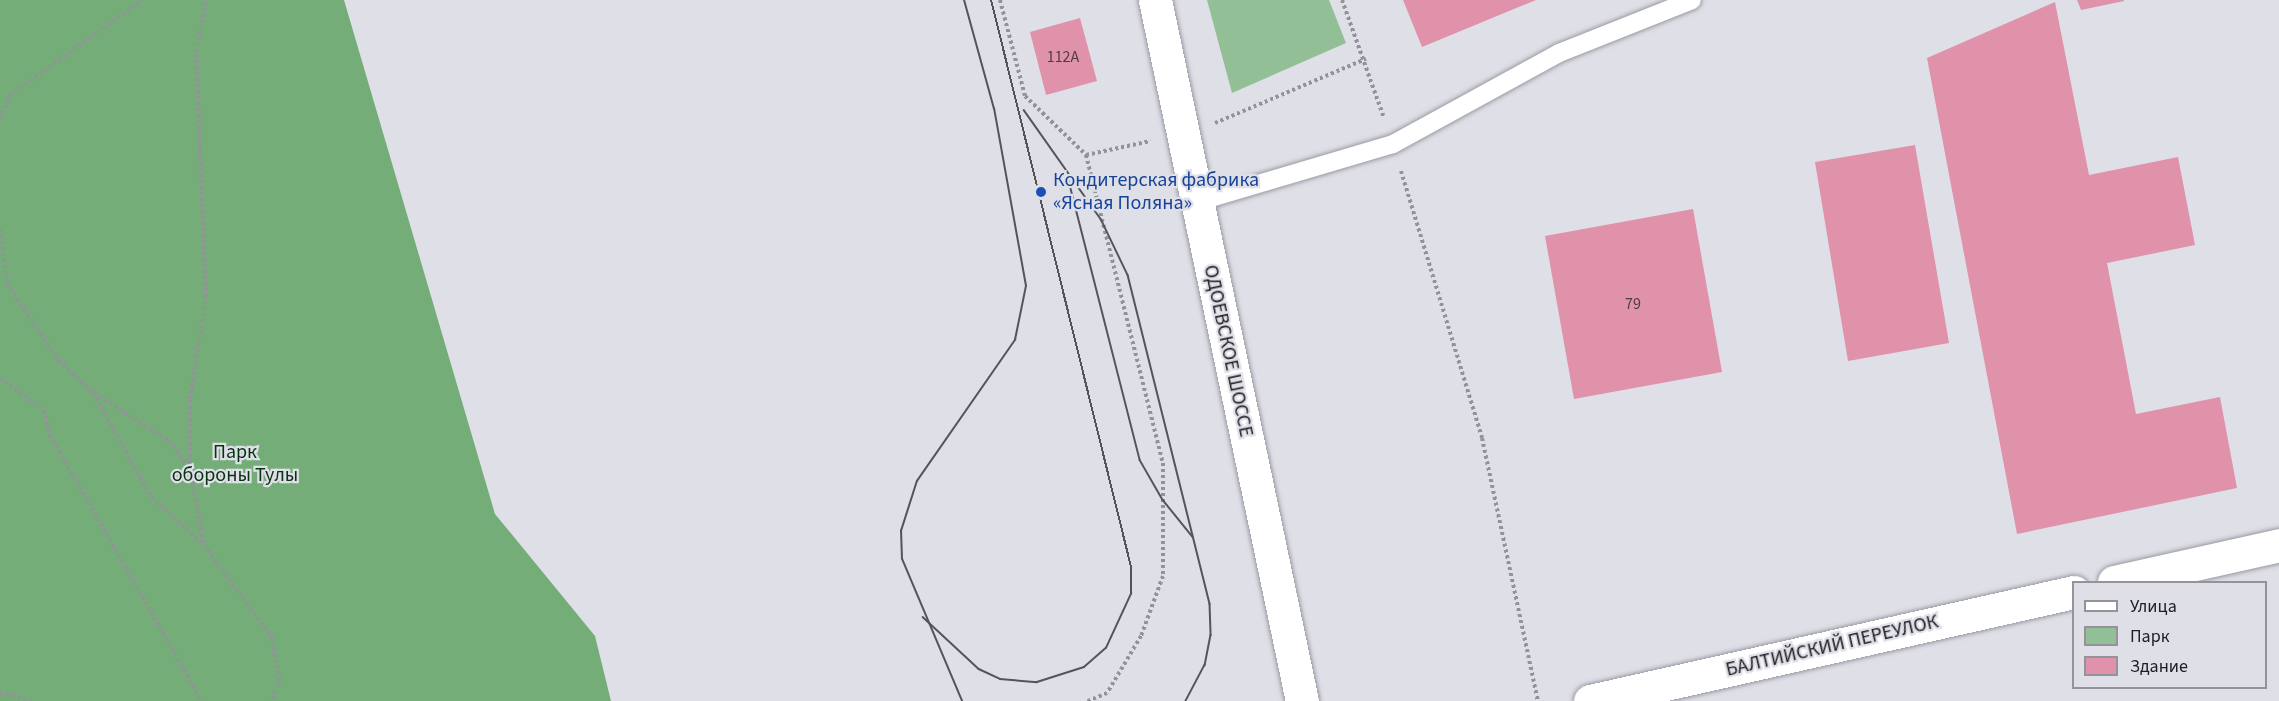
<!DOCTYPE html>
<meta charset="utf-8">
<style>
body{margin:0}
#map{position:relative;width:2279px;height:701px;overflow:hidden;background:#dfdfe8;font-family:"Source Sans 3",sans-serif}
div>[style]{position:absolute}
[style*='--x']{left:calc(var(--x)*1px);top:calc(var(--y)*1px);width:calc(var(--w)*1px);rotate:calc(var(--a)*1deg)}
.green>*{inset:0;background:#93bf96}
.forest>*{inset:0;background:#74ad78}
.building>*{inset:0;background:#df92aa}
.path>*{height:4px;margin-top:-2px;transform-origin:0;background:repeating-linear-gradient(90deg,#929299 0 3px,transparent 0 6px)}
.roads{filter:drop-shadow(0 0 2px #9a9aa2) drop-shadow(0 0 2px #9a9aa2)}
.lane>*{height:18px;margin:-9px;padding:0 9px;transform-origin:9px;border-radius:9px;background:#fff}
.street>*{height:33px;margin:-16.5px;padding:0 16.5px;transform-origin:16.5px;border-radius:16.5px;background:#fff}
.primary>*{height:33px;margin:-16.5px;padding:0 16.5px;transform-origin:16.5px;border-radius:16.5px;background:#fff}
.tram>*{height:1.5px;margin:-0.75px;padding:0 0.75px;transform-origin:0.75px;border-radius:0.75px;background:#545459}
.dots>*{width:16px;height:16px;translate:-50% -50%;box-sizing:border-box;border:3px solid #dfdfe8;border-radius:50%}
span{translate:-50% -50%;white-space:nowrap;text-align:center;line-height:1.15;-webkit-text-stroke:4.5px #dfdfe8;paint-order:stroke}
.number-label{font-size:16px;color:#503c45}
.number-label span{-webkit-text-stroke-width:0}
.transit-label{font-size:20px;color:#164399}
.left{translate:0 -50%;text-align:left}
.street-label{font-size:20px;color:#202023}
.park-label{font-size:20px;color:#083310}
.legend{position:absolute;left:2072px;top:581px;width:195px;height:108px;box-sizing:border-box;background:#dfdfe8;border:2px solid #939399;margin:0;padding:8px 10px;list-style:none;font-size:18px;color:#202023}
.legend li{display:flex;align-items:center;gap:12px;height:30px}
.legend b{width:30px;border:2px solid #939399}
</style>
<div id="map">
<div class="green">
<i style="clip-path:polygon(1207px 0,1329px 0,1346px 43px,1232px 93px)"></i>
</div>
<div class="forest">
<i style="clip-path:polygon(0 0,344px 0,495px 514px,595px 636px,611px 701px,0 701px)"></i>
</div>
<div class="building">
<i style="clip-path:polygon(1403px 0,1536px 0,1422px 47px)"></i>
<i style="clip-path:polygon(2077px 0,2124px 0,2124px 1px,2081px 10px)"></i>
<i style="clip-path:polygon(2055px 2px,2089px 175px,2178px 157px,2195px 245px,2107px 263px,2136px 414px,2220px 397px,2237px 488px,2017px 534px,1927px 58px)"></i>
<i style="clip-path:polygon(1080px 18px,1097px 81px,1046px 95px,1030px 32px)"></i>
<i style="clip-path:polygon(1915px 145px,1949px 343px,1848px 361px,1815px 162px)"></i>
<i style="clip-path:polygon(1693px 209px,1722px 372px,1574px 399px,1545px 236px)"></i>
</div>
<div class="path">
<i style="--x:1000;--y:0;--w:99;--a:75.4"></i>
<i style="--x:1025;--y:96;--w:85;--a:44"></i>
<i style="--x:1086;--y:155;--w:317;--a:76"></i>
<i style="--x:1163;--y:463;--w:113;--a:90"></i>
<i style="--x:1163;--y:576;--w:64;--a:110.1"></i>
<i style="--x:1141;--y:636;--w:66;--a:120.8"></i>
<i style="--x:1107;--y:693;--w:21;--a:157"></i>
<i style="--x:1342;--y:0;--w:125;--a:70.4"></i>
<i style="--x:0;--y:119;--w:26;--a:-67"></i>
<i style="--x:10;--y:95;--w:163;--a:-35.7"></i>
<i style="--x:1215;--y:123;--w:164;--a:-23"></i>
<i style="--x:1086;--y:155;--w:66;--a:-12.3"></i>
<i style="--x:1401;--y:171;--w:279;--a:73.1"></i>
<i style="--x:1482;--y:438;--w:269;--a:78"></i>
<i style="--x:0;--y:229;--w:55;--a:82.7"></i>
<i style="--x:7;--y:284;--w:93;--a:56"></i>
<i style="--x:59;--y:361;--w:47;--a:43.3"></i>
<i style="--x:93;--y:393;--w:119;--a:60.9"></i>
<i style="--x:151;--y:497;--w:72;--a:42.2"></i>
<i style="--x:204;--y:545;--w:113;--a:53.6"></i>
<i style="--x:271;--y:636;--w:44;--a:78.2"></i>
<i style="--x:280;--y:679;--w:24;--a:112"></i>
<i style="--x:0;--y:378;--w:54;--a:36"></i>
<i style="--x:44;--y:410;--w:26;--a:77"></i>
<i style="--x:50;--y:435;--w:306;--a:60.3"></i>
<i style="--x:94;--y:393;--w:89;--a:32.6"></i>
<i style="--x:169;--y:441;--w:35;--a:53"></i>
<i style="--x:190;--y:469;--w:77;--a:79.6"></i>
<i style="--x:190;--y:469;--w:70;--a:-90"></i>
<i style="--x:190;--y:399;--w:103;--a:-81.1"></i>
<i style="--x:206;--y:297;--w:245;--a:-92.3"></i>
<i style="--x:196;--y:52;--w:53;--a:-79.1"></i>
<i style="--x:0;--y:693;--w:34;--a:14"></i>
</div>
<div class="roads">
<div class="lane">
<i style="--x:1197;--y:202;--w:204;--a:-16.5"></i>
<i style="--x:1393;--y:144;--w:189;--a:-28.7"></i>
<i style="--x:1559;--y:53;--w:143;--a:-21.7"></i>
</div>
<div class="street">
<i style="--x:2114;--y:582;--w:169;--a:-12.6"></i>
<i style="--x:1590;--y:701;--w:496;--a:-12.7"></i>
</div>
<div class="primary">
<i style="--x:1155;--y:0;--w:716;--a:78.16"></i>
</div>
</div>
<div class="tram">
<i style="--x:1024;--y:110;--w:133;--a:54.8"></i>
<i style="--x:1101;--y:219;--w:62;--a:64.3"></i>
<i style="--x:1128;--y:275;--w:339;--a:76"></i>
<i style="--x:1210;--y:604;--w:31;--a:88"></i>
<i style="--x:1211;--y:635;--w:31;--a:101"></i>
<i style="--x:1205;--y:665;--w:41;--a:117.8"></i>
<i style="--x:1069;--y:181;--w:288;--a:75.7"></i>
<i style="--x:1140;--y:460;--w:46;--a:60.1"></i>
<i style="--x:1163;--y:500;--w:48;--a:51"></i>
<i style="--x:923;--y:617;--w:76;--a:42.9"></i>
<i style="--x:979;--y:669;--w:23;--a:25"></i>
<i style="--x:1000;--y:679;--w:37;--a:5"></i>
<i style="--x:1037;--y:682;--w:49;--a:-17.7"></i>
<i style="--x:1084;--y:667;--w:29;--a:-41"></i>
<i style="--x:1106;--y:648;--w:60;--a:-65.2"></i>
<i style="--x:1131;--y:594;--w:27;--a:-90"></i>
<i style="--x:1131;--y:567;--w:584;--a:-103.87"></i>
<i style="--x:962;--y:701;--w:154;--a:-112.9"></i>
<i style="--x:902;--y:559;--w:28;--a:-92"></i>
<i style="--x:901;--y:531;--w:52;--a:-72.3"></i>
<i style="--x:917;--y:481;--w:172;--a:-55.2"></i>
<i style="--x:1015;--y:340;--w:55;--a:-78.5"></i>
<i style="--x:1026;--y:286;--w:180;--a:-100.2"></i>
<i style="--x:994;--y:109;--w:113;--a:-105.4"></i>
</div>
<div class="dots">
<i style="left:1041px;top:192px;background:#1a4fb4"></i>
</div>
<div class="number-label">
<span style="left:1063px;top:57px">112А</span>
<span style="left:1633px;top:304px">79</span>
</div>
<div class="transit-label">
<span class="left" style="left:1053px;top:192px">Кондитерская фабрика<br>«Ясная Поляна»</span>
</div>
<div class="street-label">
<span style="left:1228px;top:351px;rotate:78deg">ОДОЕВСКОЕ ШОССЕ</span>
<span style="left:1832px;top:646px;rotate:-13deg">БАЛТИЙСКИЙ ПЕРЕУЛОК</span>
</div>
<div class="park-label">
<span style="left:235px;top:464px">Парк<br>обороны Тулы</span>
</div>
<ul class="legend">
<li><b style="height:8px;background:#fff"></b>Улица</li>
<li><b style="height:16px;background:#93bf96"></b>Парк</li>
<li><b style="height:16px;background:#df92aa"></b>Здание</li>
</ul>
</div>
